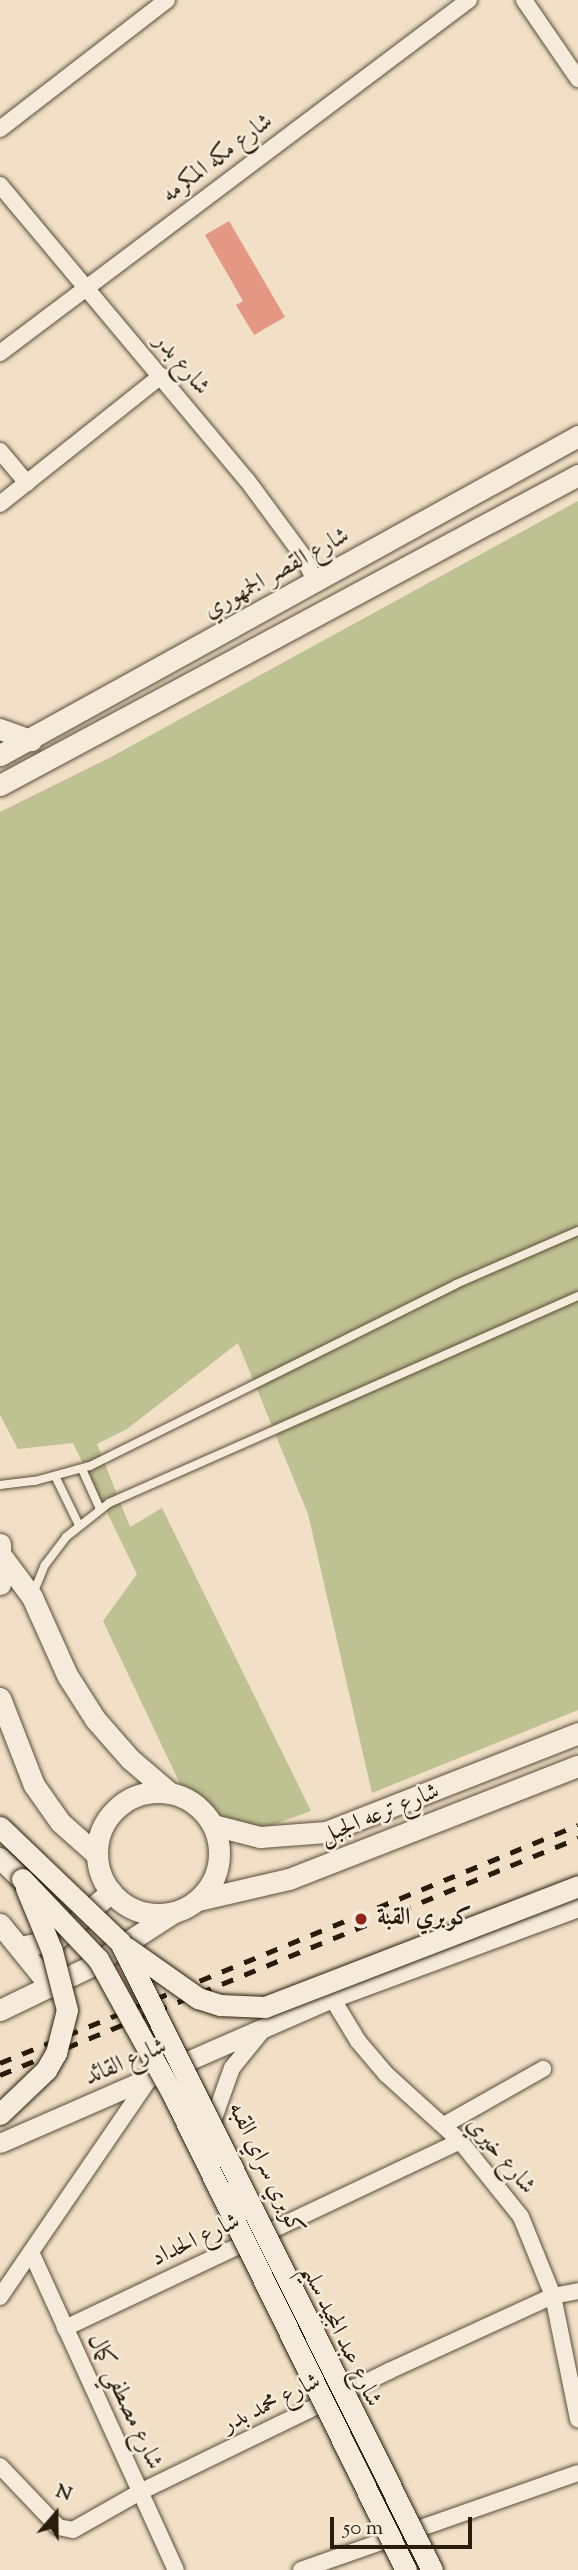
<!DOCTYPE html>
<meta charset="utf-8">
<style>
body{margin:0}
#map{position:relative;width:578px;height:2570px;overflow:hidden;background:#f1e0c6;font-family:"Sorts Mill Goudy",Amiri,serif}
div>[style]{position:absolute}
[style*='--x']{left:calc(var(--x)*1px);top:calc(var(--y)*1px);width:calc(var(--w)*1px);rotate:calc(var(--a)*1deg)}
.green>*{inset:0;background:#bec192}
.building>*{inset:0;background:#e49783}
.roads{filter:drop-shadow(0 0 2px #5b4d3a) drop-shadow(0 0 2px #5b4d3a)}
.service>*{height:8px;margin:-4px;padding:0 4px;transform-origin:4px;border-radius:4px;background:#f6ebda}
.minor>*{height:16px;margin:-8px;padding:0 8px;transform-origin:8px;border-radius:8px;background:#f6ebda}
.tertiary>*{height:19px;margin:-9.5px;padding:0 9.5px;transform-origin:9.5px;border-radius:9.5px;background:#f6ebda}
.secondary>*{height:21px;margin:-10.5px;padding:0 10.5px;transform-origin:10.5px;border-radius:10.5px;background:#f6ebda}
.secondary>.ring{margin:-10.5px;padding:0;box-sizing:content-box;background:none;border:21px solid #f6ebda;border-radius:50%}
.rail>*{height:5px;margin-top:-2.5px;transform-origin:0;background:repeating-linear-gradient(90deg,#291c0c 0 12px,transparent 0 24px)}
.bridges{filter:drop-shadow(0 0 2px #291c0c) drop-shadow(0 0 2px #291c0c)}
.secondary-bridge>*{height:21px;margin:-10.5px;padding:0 10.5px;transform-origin:10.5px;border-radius:10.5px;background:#f6ebda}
.dots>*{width:19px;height:19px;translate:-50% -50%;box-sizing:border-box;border:4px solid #f6ebda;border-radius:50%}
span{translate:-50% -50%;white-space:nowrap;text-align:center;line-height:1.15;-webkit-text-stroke:5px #f6ebda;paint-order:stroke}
.street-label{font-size:24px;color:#291c0c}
.poi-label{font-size:24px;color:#291c0c;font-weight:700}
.left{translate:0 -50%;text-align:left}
.north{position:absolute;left:21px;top:2479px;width:70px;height:70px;-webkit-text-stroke:5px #f6ebda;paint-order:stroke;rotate:20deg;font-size:19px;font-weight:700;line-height:28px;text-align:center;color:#291c0c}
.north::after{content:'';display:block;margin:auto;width:24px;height:32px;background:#291c0c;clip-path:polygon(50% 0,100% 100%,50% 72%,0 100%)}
.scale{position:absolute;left:330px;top:2517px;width:142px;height:32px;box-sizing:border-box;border:4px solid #291c0c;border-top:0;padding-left:9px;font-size:21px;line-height:24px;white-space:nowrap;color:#291c0c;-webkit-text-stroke:5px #f6ebda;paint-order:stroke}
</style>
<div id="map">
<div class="green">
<i style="clip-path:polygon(578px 501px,578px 1710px,372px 1793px,308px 1514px,238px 1343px,127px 1429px,97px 1444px,130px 1527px,162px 1508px,311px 1811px,242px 1836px,190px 1805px,103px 1621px,137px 1574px,73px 1443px,18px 1449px,0 1415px,0 812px,111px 757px)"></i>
</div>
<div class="building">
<i style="clip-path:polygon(229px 221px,285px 317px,254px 335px,236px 305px,243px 301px,205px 235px)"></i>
</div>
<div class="roads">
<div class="service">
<i style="--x:82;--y:1469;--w:44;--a:65.8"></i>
<i style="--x:55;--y:1476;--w:55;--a:63.9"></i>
<i style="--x:0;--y:1485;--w:35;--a:-7"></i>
<i style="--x:35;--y:1481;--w:57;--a:-15.3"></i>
<i style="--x:90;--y:1466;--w:409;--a:-26.4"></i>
<i style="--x:456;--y:1284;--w:133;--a:-23.5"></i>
<i style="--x:33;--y:1594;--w:31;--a:-68"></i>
<i style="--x:45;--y:1565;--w:35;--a:-53"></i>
<i style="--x:66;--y:1537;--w:55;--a:-38.3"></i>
<i style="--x:109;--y:1503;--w:513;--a:-23.81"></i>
</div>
<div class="minor">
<i style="--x:524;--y:0;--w:96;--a:55.6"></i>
<i style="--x:0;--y:129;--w:211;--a:-37.7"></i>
<i style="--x:0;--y:185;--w:385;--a:50.1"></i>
<i style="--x:247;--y:480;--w:94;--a:53.6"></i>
<i style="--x:303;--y:556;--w:30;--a:64"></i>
<i style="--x:0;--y:353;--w:587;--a:-36.97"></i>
<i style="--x:0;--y:451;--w:42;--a:49.8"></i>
<i style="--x:0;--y:504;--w:206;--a:-38.5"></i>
<i style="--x:332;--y:1998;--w:50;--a:58.8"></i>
<i style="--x:358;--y:2041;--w:43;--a:49.7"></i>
<i style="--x:386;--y:2074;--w:100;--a:42.2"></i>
<i style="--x:460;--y:2141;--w:97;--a:51.2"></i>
<i style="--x:521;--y:2217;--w:85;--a:67.9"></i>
<i style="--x:553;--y:2296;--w:126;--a:78.5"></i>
<i style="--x:213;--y:2121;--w:56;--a:-70.3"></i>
<i style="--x:232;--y:2068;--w:48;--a:-51"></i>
<i style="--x:444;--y:2125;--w:114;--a:-29.5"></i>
<i style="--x:31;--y:2252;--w:349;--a:65.5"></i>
<i style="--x:0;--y:2297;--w:260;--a:-55.6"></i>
<i style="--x:65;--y:2328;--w:437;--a:-25.3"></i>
<i style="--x:0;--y:2466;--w:84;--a:46.4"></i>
<i style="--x:58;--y:2527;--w:15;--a:11"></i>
<i style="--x:73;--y:2530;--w:77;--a:-29.6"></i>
<i style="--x:140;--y:2492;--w:277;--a:-25.9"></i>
<i style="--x:389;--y:2371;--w:180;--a:-24.6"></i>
<i style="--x:553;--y:2296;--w:25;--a:-11"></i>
<i style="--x:301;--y:2570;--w:293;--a:-19.3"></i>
</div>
<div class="tertiary">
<i style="--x:0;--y:2143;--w:362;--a:-23.6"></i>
<i style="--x:332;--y:1998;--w:262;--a:-20.3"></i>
</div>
<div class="secondary">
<i style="--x:0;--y:729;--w:33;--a:20"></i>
<i style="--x:0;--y:755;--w:660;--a:-28.89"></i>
<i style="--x:0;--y:785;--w:656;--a:-28.21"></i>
<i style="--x:0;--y:1544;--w:40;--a:90"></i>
<i style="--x:3;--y:1558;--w:49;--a:53.4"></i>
<i style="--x:32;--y:1597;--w:85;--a:65.8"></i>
<i style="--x:67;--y:1675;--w:52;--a:57.5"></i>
<i style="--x:95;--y:1719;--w:53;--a:48.8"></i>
<i style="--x:130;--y:1759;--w:52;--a:40.4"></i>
<i style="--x:0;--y:1698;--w:93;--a:68.7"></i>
<i style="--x:34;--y:1785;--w:45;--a:54.9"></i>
<i style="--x:60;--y:1822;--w:50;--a:41.7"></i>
<i class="ring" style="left:97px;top:1792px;width:101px;height:101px"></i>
<i style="--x:213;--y:1825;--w:49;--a:14.3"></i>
<i style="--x:260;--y:1837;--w:66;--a:-4.3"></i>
<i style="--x:326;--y:1832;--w:271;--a:-21.4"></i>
<i style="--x:0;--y:1858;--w:30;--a:44"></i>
<i style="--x:198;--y:1900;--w:93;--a:-13"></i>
<i style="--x:289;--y:1879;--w:310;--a:-21.4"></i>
<i style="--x:0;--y:1924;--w:81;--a:51"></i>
<i style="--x:20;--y:1947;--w:36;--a:-11"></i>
<i style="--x:55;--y:1940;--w:74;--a:-40.6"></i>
<i style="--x:0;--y:2010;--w:99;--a:-25.8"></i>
<i style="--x:89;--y:1967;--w:101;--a:-32.9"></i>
</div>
</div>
<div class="rail">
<i style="--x:0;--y:2063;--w:625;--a:-22.38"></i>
<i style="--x:0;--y:2075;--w:625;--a:-22.3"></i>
</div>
<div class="bridges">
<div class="secondary-bridge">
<i style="--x:0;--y:1827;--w:166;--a:43.8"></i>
<i style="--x:120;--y:1942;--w:701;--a:63.58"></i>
<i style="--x:22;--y:1879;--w:110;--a:46.5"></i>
<i style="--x:98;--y:1959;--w:155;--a:61.1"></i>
<i style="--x:173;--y:2095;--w:529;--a:63.87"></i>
<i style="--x:127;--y:1948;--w:87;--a:35.2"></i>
<i style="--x:198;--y:1998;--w:23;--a:18"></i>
<i style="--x:220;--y:2005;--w:45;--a:2.5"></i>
<i style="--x:265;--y:2007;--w:336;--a:-21.1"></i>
<i style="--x:0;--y:2114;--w:64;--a:-43.7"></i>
<i style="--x:46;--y:2070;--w:20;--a:-60"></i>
<i style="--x:56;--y:2053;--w:44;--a:-75.7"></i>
<i style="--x:67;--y:2010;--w:61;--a:-104.3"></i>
<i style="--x:52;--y:1951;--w:68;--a:-112.4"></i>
</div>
</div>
<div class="dots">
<i style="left:361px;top:1919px;background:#8f2418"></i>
</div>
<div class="street-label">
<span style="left:218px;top:159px;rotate:-37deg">شارع مكه المكرمه</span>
<span style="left:181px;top:365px;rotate:50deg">شارع بدر</span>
<span style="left:277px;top:574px;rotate:-29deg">شارع القصر الجمهوري</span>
<span style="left:380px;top:1815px;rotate:-22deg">شارع ترعه الجبل</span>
<span style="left:126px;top:2063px;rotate:-23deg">شارع القائد</span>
<span style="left:500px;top:2156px;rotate:50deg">شارع خيري</span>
<span style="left:265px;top:2169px;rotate:64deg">كوبري سراي القبه</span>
<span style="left:196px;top:2241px;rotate:-25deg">شارع الحداد</span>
<span style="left:340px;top:2336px;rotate:64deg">شارع عبد المجيد سليم</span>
<span style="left:124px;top:2402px;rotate:65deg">شارع مصطفي كمال</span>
<span style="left:272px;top:2404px;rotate:-26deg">شارع محمد بدر</span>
</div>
<div class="poi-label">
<span class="left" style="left:377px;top:1919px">كوبري القبة</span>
</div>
<div class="north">N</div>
<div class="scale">50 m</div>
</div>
